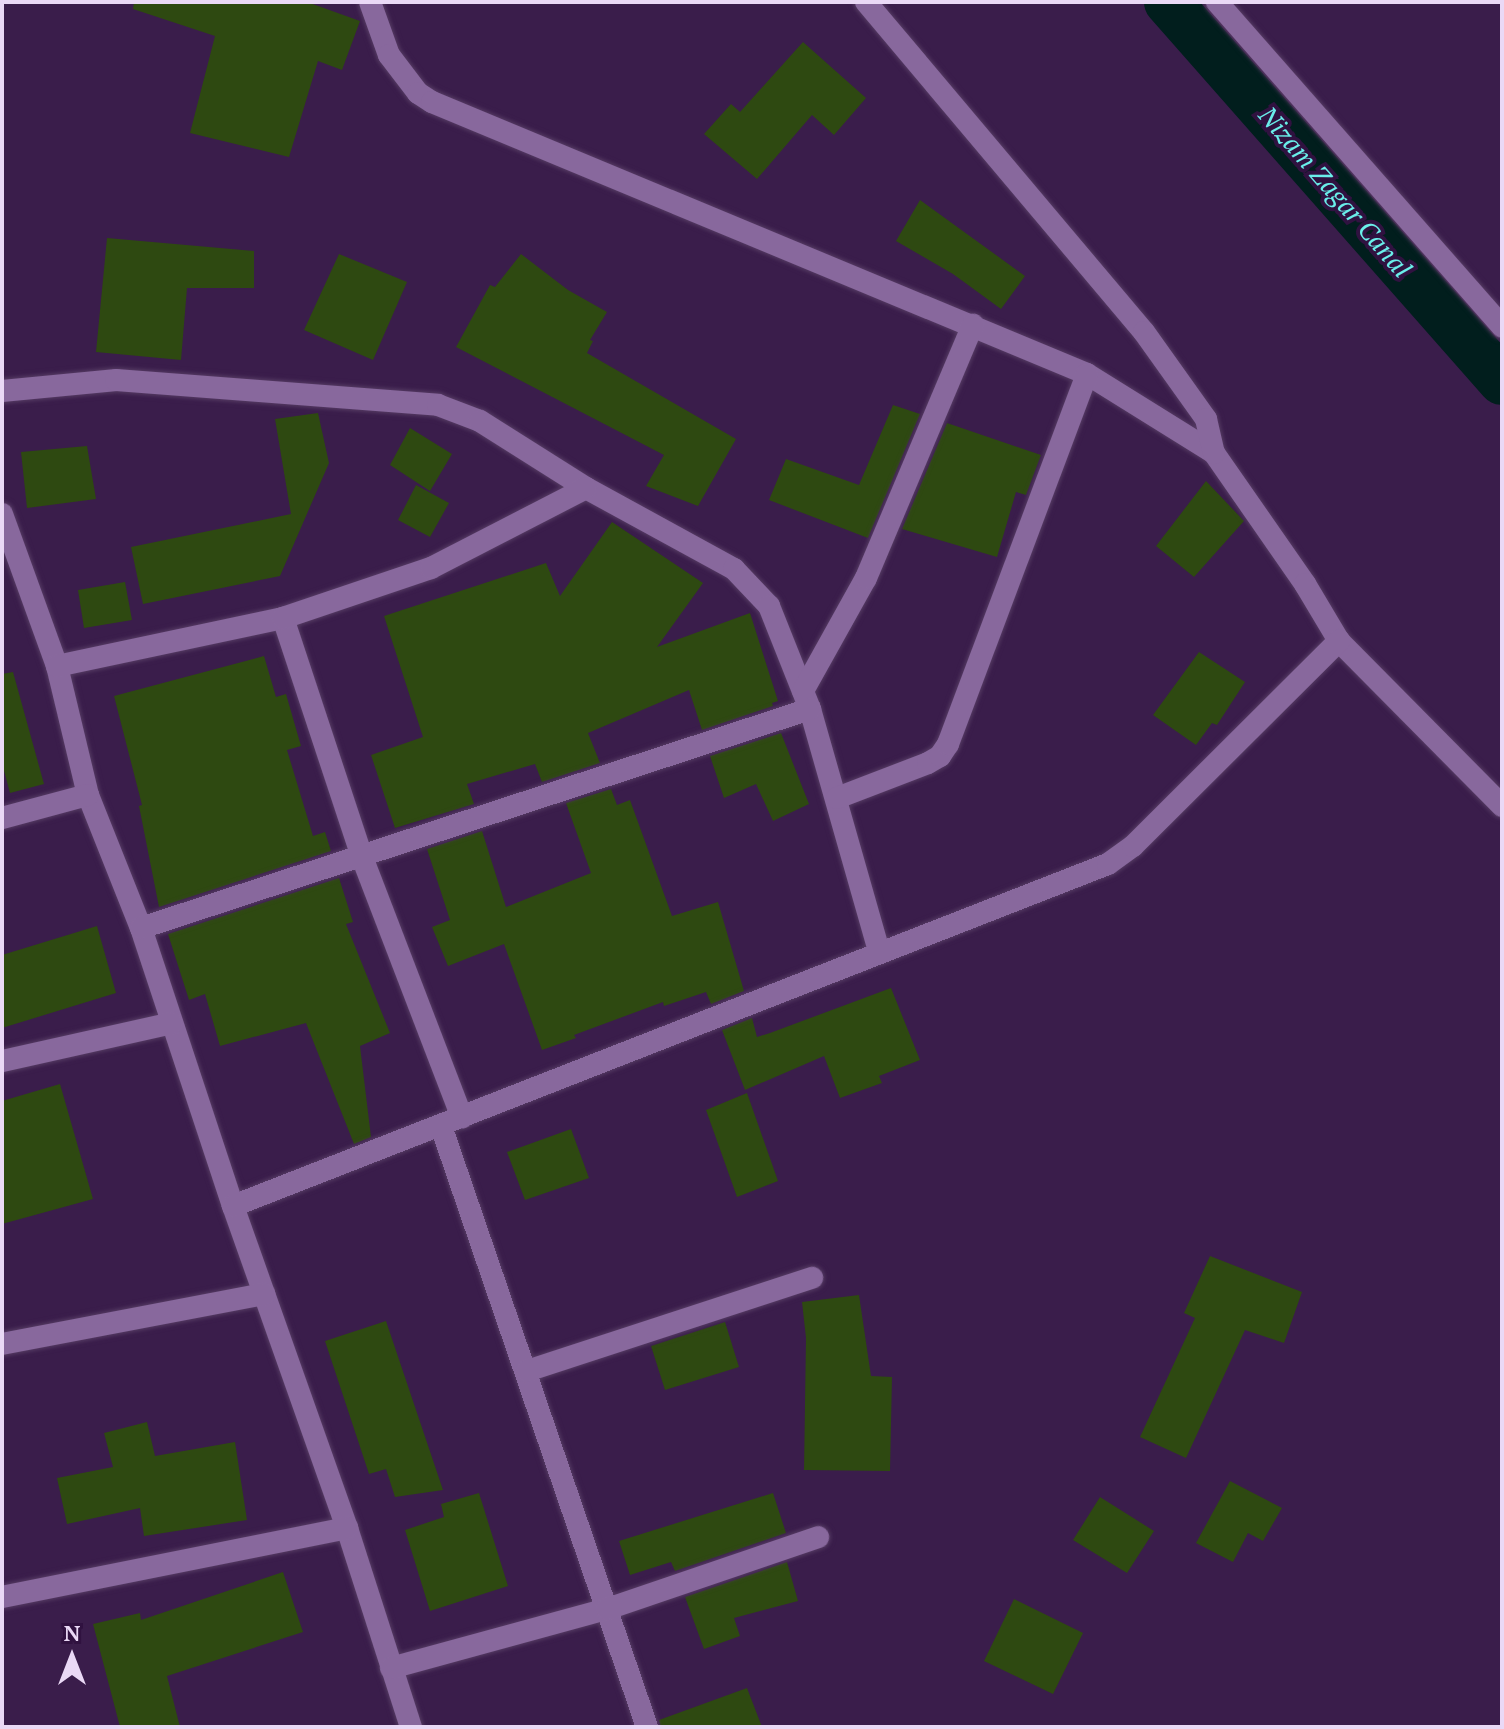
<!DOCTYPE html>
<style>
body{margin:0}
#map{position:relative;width:1504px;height:1729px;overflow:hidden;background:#3a1d4b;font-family:"PT Serif",serif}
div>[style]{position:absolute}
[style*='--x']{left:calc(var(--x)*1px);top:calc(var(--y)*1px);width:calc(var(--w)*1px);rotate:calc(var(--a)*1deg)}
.canal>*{height:48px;margin:-24px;padding:0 24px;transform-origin:24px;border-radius:24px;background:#011e1d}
.building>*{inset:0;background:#2e4911}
.roads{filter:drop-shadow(0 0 2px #553b63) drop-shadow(0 0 2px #553b63)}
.minor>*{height:22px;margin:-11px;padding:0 11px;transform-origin:11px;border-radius:11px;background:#88689d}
span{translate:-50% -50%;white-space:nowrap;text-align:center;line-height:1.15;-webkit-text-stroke:8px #301240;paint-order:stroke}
.water-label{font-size:26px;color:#6aefea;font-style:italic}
.frame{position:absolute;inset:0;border:4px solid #ead9f6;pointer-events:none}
.north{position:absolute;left:32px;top:1617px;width:80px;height:80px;-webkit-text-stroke:6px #301240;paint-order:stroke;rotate:0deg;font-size:22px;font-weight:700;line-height:32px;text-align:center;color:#ead9f6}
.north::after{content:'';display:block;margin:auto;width:28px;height:36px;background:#ead9f6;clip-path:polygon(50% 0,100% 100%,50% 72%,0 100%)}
</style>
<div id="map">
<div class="canal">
<i style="--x:1168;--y:2;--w:505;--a:48.61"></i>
</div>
<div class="building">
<i style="clip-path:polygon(134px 2px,307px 2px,360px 21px,342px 70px,318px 61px,289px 157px,190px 133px,215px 36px,133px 9px)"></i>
<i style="clip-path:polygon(803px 42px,866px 98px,834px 135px,812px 115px,757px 179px,704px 134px,731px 104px,740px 112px)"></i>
<i style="clip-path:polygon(920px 200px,1025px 276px,1001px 309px,953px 274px,896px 241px)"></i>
<i style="clip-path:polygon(107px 238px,254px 251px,254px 288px,187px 288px,181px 360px,96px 352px)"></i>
<i style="clip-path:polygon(339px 254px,407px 282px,373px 360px,304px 330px)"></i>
<i style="clip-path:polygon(521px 254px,568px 290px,607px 312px,590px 340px,593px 341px,587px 353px,736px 439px,698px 506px,646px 486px,664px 455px,456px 347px,490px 285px,495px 287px)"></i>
<i style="clip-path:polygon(893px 405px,920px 414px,868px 538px,769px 500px,786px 459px,859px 485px)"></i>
<i style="clip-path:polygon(318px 413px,329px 463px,280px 576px,143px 604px,131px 547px,291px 514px,275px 419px)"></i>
<i style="clip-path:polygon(947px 423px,1041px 455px,1026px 495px,1016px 492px,997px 557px,902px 529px)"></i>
<i style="clip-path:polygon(410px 428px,452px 454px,430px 491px,390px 465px)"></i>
<i style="clip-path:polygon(87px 446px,96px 499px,27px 508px,21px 452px)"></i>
<i style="clip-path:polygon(1206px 481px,1244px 521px,1194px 577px,1156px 546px)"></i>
<i style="clip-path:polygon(416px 485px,449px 503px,430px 537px,398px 520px)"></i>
<i style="clip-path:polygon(612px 522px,703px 583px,657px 647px,750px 613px,778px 701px,772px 703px,773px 706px,702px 730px,689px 690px,588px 733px,600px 763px,542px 782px,535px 764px,467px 784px,474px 804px,395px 828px,371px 755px,423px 737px,384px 616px,546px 563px,560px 596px)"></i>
<i style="clip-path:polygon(125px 582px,132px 620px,84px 628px,78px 590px)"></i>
<i style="clip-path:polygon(1199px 652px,1245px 682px,1217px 725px,1212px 723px,1196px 745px,1153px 715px)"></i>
<i style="clip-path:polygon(264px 656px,276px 697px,286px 694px,301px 746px,287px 750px,313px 836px,325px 832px,331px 851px,159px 907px,139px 806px,142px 805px,114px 696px)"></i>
<i style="clip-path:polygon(13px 672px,44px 784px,10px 793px,2px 763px,2px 674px)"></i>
<i style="clip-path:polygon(781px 733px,809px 804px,773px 821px,756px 784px,724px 798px,710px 756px)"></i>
<i style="clip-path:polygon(611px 789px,617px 805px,630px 800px,672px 916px,718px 902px,744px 991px,711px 1004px,706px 992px,664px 1006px,663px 1002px,574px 1035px,576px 1038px,542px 1050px,504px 944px,448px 966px,432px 927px,450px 920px,427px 849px,482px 831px,506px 907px,591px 873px,566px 803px)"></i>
<i style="clip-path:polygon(339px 878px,353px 922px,346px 924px,390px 1033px,360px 1046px,371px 1137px,354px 1144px,306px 1023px,220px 1046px,205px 994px,189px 1000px,168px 934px)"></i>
<i style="clip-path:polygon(97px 926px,116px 993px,2px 1028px,2px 955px)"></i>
<i style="clip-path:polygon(891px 988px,920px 1060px,879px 1076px,882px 1083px,840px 1098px,824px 1056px,745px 1090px,722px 1030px,752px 1018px,757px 1037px,770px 1033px)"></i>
<i style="clip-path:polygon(60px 1084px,93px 1199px,2px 1224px,2px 1101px)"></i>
<i style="clip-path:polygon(747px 1093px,778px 1181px,737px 1197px,706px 1110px)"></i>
<i style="clip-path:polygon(571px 1129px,589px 1178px,525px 1200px,507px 1152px)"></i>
<i style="clip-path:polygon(1210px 1256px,1302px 1292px,1284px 1343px,1245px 1330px,1186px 1458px,1140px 1437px,1195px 1318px,1184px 1313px)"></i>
<i style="clip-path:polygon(859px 1295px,871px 1376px,892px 1377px,890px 1471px,804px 1470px,806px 1338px,802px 1302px)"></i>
<i style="clip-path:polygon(386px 1321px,443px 1490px,395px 1497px,386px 1469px,369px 1474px,325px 1341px)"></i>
<i style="clip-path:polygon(725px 1322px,739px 1367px,665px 1390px,651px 1346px)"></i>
<i style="clip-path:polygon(147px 1422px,155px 1456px,235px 1442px,247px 1520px,144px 1536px,140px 1508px,67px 1524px,57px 1478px,113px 1467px,104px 1433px)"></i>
<i style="clip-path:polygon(1230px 1481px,1282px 1508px,1263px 1541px,1248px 1533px,1233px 1562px,1196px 1543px)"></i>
<i style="clip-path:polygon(479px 1493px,508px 1586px,430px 1611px,405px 1530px,444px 1517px,441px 1504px)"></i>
<i style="clip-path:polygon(773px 1493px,786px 1533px,675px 1571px,671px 1562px,630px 1575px,619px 1541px)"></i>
<i style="clip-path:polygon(1100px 1497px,1154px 1531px,1127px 1573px,1073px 1540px)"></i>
<i style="clip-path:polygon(787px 1562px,798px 1601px,734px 1618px,740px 1636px,704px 1649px,685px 1597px)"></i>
<i style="clip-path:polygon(283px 1572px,303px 1632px,167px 1676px,180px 1727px,120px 1727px,93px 1624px,140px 1613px,141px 1620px)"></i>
<i style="clip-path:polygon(1014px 1599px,1083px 1633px,1053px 1694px,984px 1661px)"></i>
<i style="clip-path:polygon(747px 1688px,762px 1727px,661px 1727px,659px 1720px)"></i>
</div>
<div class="roads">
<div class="minor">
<i style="--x:370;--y:2;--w:56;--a:70.3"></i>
<i style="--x:389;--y:55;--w:48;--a:52.7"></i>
<i style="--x:418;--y:93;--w:17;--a:33"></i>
<i style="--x:432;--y:102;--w:709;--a:22.55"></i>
<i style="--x:1087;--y:374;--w:150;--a:31.9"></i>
<i style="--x:1214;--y:453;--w:160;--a:55.2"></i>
<i style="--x:1305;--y:584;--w:66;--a:59.2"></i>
<i style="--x:1339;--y:641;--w:232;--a:45.3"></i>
<i style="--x:866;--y:2;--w:431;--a:49.9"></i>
<i style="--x:1144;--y:332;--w:107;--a:54.5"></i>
<i style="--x:1206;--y:419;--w:35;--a:77"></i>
<i style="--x:1217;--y:2;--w:432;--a:48.7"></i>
<i style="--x:2;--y:391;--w:115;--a:-5.5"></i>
<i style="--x:116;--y:380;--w:323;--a:4.4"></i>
<i style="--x:438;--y:405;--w:45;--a:20.9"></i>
<i style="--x:480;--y:421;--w:125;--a:32.3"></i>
<i style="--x:586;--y:488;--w:169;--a:28.7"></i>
<i style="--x:734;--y:569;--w:51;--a:46.6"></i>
<i style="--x:769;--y:606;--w:111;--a:68.3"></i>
<i style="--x:810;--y:709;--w:252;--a:74.1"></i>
<i style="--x:2;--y:514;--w:162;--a:70.1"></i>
<i style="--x:57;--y:666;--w:133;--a:76.5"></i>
<i style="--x:88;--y:795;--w:143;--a:68.3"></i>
<i style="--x:141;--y:928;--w:293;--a:71.7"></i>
<i style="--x:233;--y:1206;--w:342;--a:70.5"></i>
<i style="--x:347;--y:1528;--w:209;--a:72.2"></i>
<i style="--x:283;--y:618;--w:252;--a:71.7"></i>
<i style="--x:362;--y:857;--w:279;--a:69"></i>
<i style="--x:57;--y:666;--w:231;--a:-12"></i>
<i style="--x:283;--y:618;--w:156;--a:-18.7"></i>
<i style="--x:431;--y:568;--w:174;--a:-27.3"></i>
<i style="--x:803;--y:691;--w:129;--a:-60.9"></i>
<i style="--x:866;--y:578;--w:275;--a:-67.1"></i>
<i style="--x:837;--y:798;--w:97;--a:-21"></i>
<i style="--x:928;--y:763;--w:14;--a:-30"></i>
<i style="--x:940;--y:756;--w:14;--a:-56"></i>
<i style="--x:948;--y:744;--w:395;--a:-69.4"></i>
<i style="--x:2;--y:818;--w:89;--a:-15"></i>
<i style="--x:141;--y:928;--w:704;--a:-18.13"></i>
<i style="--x:2;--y:1061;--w:174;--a:-12.6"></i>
<i style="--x:441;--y:1126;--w:635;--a:71.08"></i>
<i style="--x:233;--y:1206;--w:939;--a:-21.35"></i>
<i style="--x:1108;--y:864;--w:31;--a:-36"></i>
<i style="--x:1133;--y:846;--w:291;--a:-44.9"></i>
<i style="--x:2;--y:1344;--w:267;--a:-10.8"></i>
<i style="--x:527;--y:1371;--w:300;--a:-18.1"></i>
<i style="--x:2;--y:1597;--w:352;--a:-11.3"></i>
<i style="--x:391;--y:1668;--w:224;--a:-15.3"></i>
<i style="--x:607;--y:1609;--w:223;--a:-18.8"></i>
</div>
</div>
<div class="water-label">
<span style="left:1335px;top:192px;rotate:49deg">Nizam Zagar Canal</span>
</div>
<div class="frame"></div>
<div class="north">N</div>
</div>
